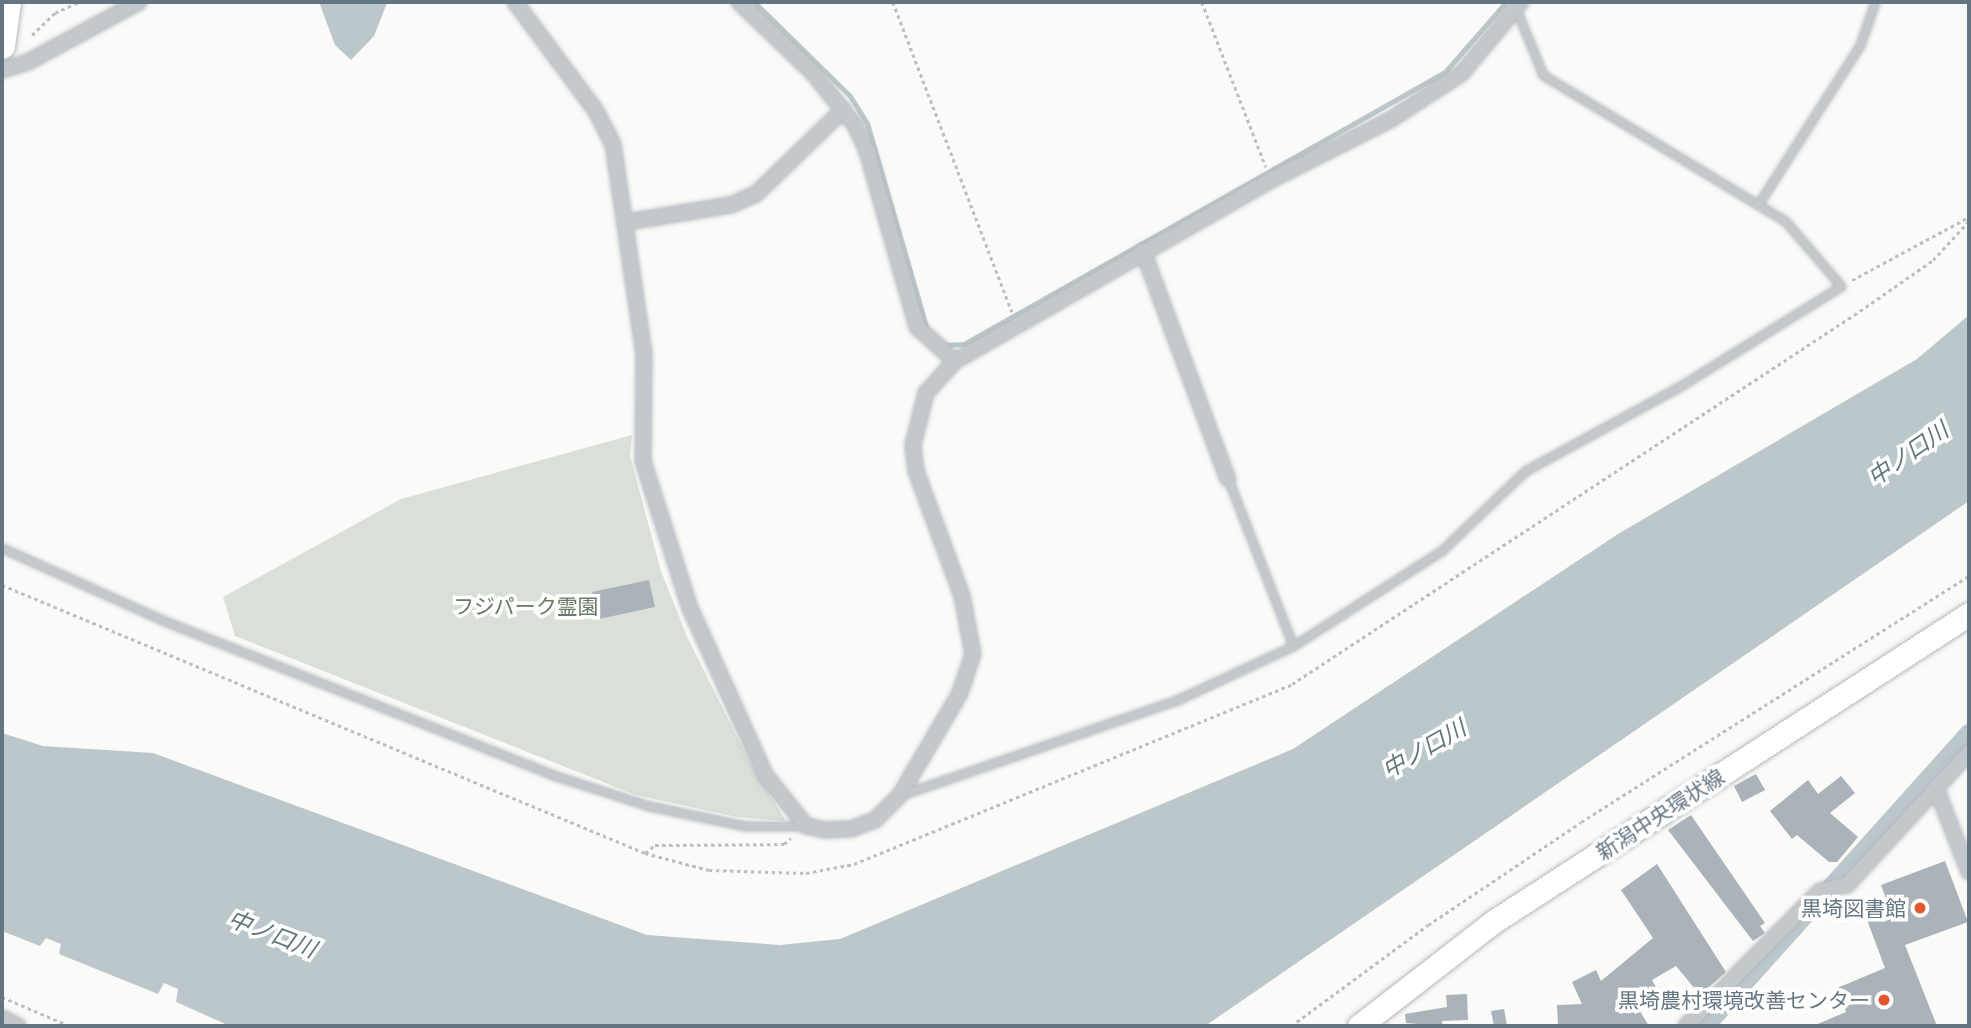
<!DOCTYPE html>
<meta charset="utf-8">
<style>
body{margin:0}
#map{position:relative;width:1971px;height:1028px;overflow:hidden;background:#fafaf8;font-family:Mulish,"Noto Sans JP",sans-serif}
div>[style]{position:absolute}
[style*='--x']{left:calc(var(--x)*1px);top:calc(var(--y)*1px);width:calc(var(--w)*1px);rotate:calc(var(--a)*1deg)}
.green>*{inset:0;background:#dadfd7}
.water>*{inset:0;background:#bbc7cb}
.stream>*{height:5px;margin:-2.5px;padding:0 2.5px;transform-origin:2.5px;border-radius:2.5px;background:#bbc7cb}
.canal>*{height:18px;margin:-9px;padding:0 9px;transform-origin:9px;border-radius:9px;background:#bbc7cb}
.building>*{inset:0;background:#aab3b9}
.path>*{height:2.5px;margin-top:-1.25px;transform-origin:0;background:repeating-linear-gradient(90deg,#bbbfc2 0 3.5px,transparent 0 7px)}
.roads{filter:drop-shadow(0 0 2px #b5babe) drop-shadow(0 0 2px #b5babe)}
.lane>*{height:7px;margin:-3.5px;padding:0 3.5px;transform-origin:3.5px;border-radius:3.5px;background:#c3c8cc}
.street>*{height:14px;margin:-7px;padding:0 7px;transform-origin:7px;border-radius:7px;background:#c3c8cc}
.primary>*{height:23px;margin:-11.5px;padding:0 11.5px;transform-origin:11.5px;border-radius:11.5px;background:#fff}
.highway>*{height:26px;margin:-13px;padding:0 13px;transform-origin:13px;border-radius:13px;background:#fff}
.dots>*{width:19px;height:19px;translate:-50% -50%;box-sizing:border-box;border:4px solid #fff;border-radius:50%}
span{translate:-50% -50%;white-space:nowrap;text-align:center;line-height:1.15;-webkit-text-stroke:7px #fff;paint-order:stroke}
.park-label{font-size:21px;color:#687a64}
.street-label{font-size:21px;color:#657683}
.poi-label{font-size:21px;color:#657683}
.right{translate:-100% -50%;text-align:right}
.water-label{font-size:23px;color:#60757c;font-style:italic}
.frame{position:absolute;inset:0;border:4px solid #657683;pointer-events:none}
</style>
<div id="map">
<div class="green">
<i style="clip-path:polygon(632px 435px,630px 456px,661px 571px,688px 639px,751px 765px,786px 821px,737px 817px,636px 795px,235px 636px,223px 597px,401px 499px)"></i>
</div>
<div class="water">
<i style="clip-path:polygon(319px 2px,387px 2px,387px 3px,374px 36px,351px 60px,335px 45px)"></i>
<i style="clip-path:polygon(1969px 315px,1969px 501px,1205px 1026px,230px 1026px,176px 1002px,178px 989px,164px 983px,158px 994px,59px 954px,61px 944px,46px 938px,40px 946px,2px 931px,2px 733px,43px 746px,153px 753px,647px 935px,780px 945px,840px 939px,1293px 749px,1618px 534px,1917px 359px)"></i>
</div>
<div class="stream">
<i style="--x:754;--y:2;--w:134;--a:44.4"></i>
<i style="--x:850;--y:96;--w:32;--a:58"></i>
<i style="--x:867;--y:123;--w:216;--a:73.8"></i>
<i style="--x:945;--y:345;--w:19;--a:-3"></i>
<i style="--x:964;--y:344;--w:553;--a:-29.49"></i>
<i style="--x:1445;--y:72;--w:93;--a:-48.9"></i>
</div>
<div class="canal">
<i style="--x:1706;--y:1026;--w:394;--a:-48.1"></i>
</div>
<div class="building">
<i style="clip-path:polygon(649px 580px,655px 607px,599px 619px,592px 592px)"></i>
<i style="clip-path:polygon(1756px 774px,1765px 790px,1742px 802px,1734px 786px)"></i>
<i style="clip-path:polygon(1841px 776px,1855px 793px,1830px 813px,1858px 837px,1837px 862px,1829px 862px,1797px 835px,1792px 839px,1770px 811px,1808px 780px,1818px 794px)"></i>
<i style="clip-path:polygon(1691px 815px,1765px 923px,1760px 926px,1765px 933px,1753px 941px,1668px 830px)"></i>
<i style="clip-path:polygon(1945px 861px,1968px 922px,1905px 945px,1937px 1026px,1813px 1026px,1846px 1012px,1837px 988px,1885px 968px,1864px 912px,1888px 904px,1881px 885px)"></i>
<i style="clip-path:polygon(1657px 864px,1726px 972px,1700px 995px,1676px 966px,1652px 980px,1657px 989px,1635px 1003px,1649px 1026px,1558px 1026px,1557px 1005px,1582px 1004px,1572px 982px,1596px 970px,1601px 981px,1653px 938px,1621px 890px)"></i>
<i style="clip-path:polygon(1467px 994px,1468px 1020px,1442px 1021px,1443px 1026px,1406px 1023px,1405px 1014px,1447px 1007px,1446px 995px)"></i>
<i style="clip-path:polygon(1504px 1009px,1507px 1026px,1494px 1026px,1491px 1011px)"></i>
</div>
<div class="path">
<i style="--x:893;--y:2;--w:332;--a:69"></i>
<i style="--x:1202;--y:2;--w:177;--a:68.8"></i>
<i style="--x:32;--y:35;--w:32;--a:-44"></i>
<i style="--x:55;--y:13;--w:26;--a:-25"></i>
<i style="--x:1852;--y:280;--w:133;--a:-28.3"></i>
<i style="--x:2;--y:585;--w:697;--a:22.63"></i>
<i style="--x:645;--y:853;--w:66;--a:14.9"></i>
<i style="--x:709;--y:870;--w:97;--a:1.8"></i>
<i style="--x:806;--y:873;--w:49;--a:-10.6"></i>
<i style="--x:854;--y:864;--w:474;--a:-22.3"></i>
<i style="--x:1292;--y:684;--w:672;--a:-33.29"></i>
<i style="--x:1854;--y:315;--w:96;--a:-34.8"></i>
<i style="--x:1933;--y:260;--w:53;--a:-47.3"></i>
<i style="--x:645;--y:853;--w:13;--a:-39"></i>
<i style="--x:655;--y:845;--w:129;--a:-0.4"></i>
<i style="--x:784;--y:844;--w:9;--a:-41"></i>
<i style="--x:2;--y:997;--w:74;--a:23.1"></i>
<i style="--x:1291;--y:1026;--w:170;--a:-36.4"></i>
<i style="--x:1428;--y:925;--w:184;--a:-33.9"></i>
<i style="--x:1581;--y:822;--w:459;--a:-32.4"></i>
</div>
<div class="roads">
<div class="lane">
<i style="--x:1759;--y:203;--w:188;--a:-57.4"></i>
<i style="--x:1860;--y:45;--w:46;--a:-70.8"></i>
<i style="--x:1228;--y:479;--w:179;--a:68.7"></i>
<i style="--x:2;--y:548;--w:175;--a:24.2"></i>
<i style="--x:162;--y:620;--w:421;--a:21.6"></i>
<i style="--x:553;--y:775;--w:101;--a:17.9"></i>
<i style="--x:649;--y:806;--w:99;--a:11.7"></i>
<i style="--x:746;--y:826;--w:60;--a:0"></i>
<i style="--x:901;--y:795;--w:292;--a:-19"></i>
<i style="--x:1177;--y:700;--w:128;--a:-25"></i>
<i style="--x:1293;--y:646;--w:176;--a:-32.7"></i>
<i style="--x:1441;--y:551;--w:116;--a:-43.6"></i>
<i style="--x:1525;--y:471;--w:179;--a:-28.7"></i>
<i style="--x:1682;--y:385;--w:187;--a:-31.9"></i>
<i style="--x:1841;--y:286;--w:86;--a:-130.7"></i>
<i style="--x:1785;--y:221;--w:283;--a:-148.9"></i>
<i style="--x:1543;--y:75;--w:71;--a:-112.2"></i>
</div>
<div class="street">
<i style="--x:515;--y:2;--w:136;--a:53.4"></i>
<i style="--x:596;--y:111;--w:37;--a:63"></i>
<i style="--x:613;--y:144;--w:212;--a:81.6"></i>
<i style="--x:644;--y:354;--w:107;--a:90.5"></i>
<i style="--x:643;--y:461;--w:154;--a:72.3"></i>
<i style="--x:690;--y:608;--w:184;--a:65.7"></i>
<i style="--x:766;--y:776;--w:64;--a:51.3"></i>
<i style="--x:806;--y:826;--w:19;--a:12"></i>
<i style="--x:825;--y:830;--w:26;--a:-2"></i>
<i style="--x:851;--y:829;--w:26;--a:-21"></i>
<i style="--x:875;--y:820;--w:35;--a:-45"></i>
<i style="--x:900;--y:795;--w:118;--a:-59.5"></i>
<i style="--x:960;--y:693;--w:41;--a:-71.6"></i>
<i style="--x:973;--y:654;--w:59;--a:-100.7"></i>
<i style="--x:962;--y:596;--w:133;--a:-110.2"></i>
<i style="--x:916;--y:471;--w:26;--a:-97"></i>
<i style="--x:913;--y:445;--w:54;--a:-76"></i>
<i style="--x:926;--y:393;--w:43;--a:-47.8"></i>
<i style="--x:955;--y:361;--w:364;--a:-29.8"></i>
<i style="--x:1271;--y:180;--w:133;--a:-26.8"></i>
<i style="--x:1390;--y:120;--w:86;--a:-33.1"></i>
<i style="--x:1462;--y:73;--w:92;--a:-50.3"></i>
<i style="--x:739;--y:2;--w:103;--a:43.8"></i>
<i style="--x:813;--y:73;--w:67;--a:51.1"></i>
<i style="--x:855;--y:125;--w:29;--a:65"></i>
<i style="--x:867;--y:151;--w:183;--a:74.1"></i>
<i style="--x:917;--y:327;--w:51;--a:41.8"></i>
<i style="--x:2;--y:70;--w:27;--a:-17"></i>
<i style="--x:28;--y:62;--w:126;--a:-28.4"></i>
<i style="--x:627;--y:222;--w:105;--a:-9.3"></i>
<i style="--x:731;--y:205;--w:27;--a:-24"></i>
<i style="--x:756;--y:194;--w:122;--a:-44"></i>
<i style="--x:1143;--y:251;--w:243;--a:69.6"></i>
<i style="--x:1936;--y:788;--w:90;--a:68.6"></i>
<i style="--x:2;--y:1018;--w:18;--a:27"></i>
<i style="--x:1686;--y:1026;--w:190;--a:-45.2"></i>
<i style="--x:1820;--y:891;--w:28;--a:-13"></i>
<i style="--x:1847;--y:885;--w:180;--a:-47.3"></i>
</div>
<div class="primary">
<i style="--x:1359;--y:1026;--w:170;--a:-37.8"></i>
<i style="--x:1493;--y:922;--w:567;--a:-32.91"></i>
</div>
<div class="highway">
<i style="--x:2;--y:46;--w:44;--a:-82.2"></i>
</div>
</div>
<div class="dots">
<i style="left:1920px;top:908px;background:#e4572e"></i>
<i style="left:1884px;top:1000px;background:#e4572e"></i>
</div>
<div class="park-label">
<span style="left:526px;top:606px">フジパーク霊園</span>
</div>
<div class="street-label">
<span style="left:1660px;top:814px;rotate:-33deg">新潟中央環状線</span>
</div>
<div class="poi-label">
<span class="right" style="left:1906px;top:908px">黒埼図書館</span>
<span class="right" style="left:1870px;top:1000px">黒埼農村環境改善センター</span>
</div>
<div class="water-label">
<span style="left:1908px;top:454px;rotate:-35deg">中ノ口川</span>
<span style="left:1424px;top:749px;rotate:-30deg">中ノ口川</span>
<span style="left:272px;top:934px;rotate:21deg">中ノ口川</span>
</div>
<div class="frame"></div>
</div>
